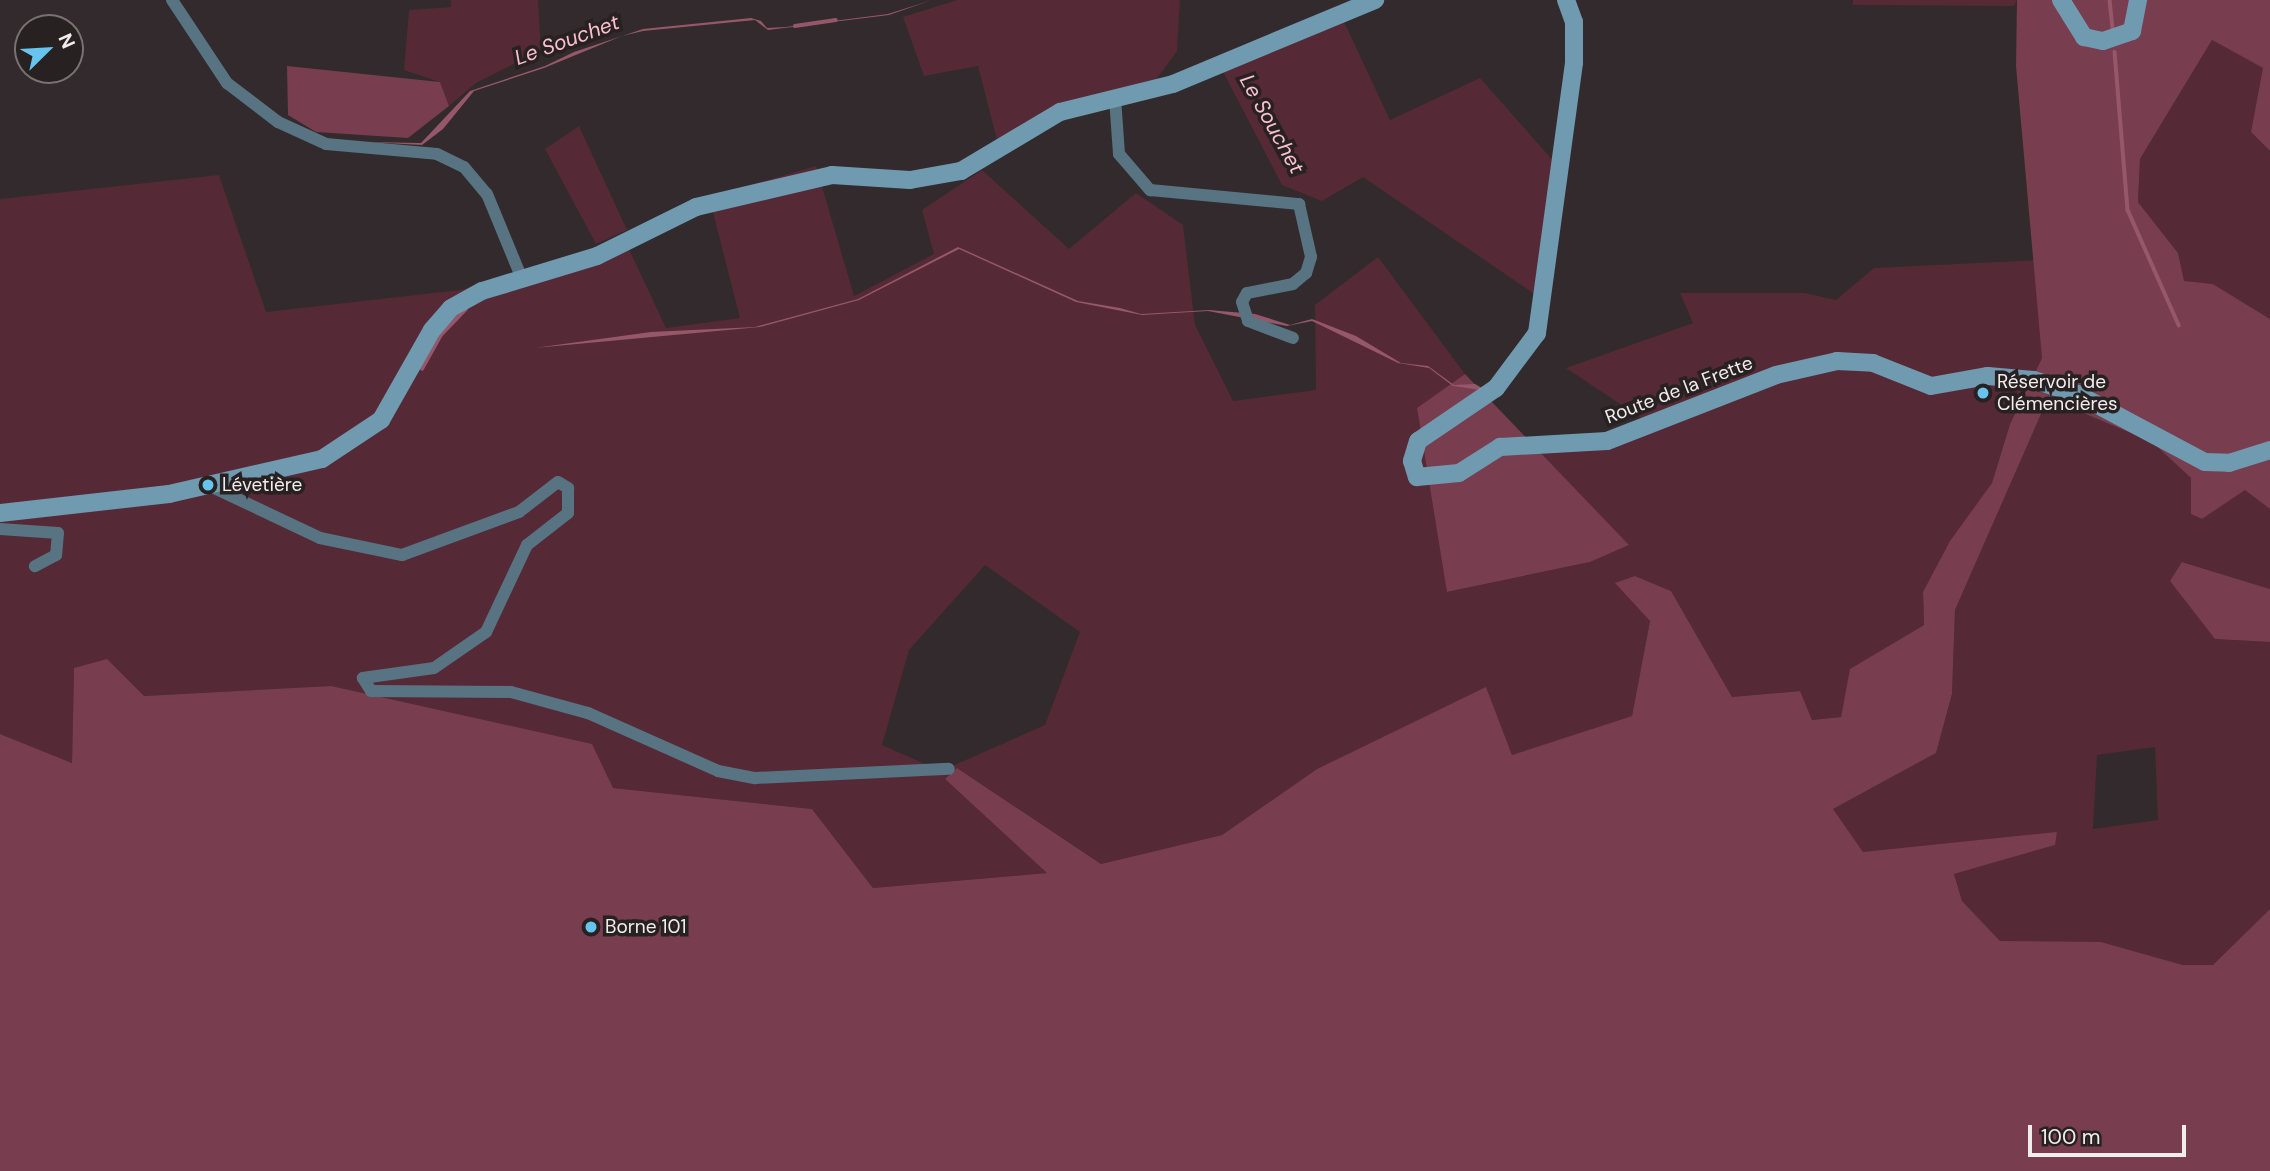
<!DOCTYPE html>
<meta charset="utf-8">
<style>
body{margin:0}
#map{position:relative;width:2270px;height:1171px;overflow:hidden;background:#322a2c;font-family:"DM Sans",sans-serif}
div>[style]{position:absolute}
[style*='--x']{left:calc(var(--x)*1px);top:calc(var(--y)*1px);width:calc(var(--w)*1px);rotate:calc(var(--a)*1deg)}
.green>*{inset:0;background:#552936}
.forest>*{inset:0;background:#783d4f}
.water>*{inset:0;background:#955769}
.stream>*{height:3.5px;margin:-1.75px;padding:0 1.75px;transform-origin:1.75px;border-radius:1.75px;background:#955769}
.street>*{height:12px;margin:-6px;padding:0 6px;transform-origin:6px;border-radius:6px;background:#587381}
.secondary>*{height:18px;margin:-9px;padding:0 9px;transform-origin:9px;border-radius:9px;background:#6f9ab0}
.dots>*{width:19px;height:19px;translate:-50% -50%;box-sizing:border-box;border:4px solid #282122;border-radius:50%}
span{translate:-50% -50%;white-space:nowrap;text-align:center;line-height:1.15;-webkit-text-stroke:7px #282122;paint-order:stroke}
.poi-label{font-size:19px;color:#f1eced}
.left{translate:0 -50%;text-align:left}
.street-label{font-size:19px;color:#f1eced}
.water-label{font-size:21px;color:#fac0cf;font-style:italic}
.north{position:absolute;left:14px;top:14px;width:70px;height:70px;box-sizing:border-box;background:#282122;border:2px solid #787273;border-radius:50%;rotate:66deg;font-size:19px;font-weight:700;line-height:28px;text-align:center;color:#f1eced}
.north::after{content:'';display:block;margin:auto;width:24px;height:32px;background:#67c4ef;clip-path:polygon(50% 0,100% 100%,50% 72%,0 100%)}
.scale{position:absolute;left:2028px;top:1125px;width:158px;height:32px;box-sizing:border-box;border:4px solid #f1eced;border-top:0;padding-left:9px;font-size:21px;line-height:24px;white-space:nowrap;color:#f1eced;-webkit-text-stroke:5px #282122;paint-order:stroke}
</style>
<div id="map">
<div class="green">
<i style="clip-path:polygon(451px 0,538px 0,541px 50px,476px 83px,449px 106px,440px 82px,404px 70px,409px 10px,451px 7px)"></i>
<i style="clip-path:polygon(957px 0,1180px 0,1177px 51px,1150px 88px,998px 144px,978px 66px,924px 76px,903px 17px)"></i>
<i style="clip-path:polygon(1853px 0,2017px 0,2014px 6px,1853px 5px)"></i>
<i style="clip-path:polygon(1339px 11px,1390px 120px,1480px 78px,1556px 164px,1546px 302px,1363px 177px,1322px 201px,1282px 185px,1219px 64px)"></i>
<i style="clip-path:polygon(2212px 40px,2264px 68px,2251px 132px,2270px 151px,2270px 319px,2213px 284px,2183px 282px,2178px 253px,2138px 202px,2140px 159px)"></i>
<i style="clip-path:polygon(579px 126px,627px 230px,596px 244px,545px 149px)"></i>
<i style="clip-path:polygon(evenodd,816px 166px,854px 296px,934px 254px,922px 210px,982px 170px,1069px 249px,1136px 193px,1183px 225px,1195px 325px,1233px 401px,1316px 390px,1315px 305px,1378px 257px,1465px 374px,1417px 409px,1448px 592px,1590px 562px,1628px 545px,1533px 445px,1593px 439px,1641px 418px,1566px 368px,1693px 323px,1680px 293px,1805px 293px,1836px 300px,1874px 268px,2038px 260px,2042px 358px,2010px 424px,1992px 483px,1923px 592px,1924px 625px,1851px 669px,1841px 717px,1812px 720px,1799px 691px,1732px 697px,1671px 591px,1635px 576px,1650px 621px,1632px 716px,1512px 755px,1486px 688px,1317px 769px,1222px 835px,1101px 864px,957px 768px,945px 779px,1048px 873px,873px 888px,812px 809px,613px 788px,331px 686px,143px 696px,74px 669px,72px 763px,0 734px,0 199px,219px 175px,266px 312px,460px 290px,629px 249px,666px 328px,740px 318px,709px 197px,816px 166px,985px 565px,1080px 632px,1045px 725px,941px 771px,882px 745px,909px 650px,985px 565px)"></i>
<i style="clip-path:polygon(evenodd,2048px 397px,2152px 442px,2191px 478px,2191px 514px,2202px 519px,2245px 489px,2270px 509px,2270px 589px,2183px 562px,2215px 639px,2270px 642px,2270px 909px,2214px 965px,2183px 965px,2101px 942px,2000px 942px,1962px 901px,1954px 874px,2054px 845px,2057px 833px,1862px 853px,1833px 809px,1936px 753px,1952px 694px,1955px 610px,2048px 397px,2155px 747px,2158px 820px,2093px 829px,2097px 755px,2155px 747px)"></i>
</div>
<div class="forest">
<i style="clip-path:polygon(2017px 0,2270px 0,2270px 151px,2251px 132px,2263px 68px,2212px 40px,2140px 159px,2138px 202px,2178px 253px,2184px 281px,2213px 284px,2270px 319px,2270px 509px,2245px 490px,2202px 519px,2191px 514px,2191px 478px,2152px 442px,2048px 398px,1955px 610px,1952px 694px,1936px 753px,1833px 809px,1863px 852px,2057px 832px,2055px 845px,1954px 874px,1962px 901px,2000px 941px,2101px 942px,2183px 965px,2213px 965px,2270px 909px,2270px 1171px,0 1171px,0 734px,72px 763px,74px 668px,107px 659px,144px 696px,331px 686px,592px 744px,613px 788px,812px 809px,873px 888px,1047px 873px,945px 779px,957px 768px,1101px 864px,1222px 835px,1317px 769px,1486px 687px,1512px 755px,1632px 716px,1650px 621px,1615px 583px,1635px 576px,1671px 591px,1732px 697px,1800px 691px,1812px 720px,1841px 717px,1850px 669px,1924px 625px,1923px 592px,1950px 541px,1992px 483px,2010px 424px,2042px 358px,2016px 66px)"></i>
<i style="clip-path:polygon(287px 66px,440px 82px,449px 106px,408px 138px,316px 132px,288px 115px)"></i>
<i style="clip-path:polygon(1465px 374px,1629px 545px,1590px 562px,1447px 592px,1417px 408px)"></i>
<i style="clip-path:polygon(2182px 562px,2270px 589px,2270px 642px,2215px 639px,2170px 581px)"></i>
</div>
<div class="water">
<i style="clip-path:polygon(932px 0,889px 15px,768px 30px,755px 20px,643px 31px,622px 36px,544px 68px,474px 91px,443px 129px,422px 145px,367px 142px,421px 143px,470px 91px,545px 66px,574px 52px,643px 29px,751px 18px,761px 21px,767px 28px,786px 27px,888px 14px)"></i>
<i style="clip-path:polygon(958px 247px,1078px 301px,1120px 308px,1141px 314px,1209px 310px,1255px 314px,1290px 325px,1312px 319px,1356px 336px,1401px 363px,1428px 366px,1454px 385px,1475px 384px,1487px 391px,1453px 386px,1429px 368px,1398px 363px,1312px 321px,1287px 326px,1208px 311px,1142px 315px,1076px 302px,959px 249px,859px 300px,760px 327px,534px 348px,651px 332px,755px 327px,858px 299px)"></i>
</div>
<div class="stream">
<i style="--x:2110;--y:0;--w:31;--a:84"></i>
<i style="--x:795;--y:26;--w:41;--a:-8.3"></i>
<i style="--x:2115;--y:52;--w:159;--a:85.3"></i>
<i style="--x:2128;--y:210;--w:126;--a:66.1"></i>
<i style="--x:422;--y:369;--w:38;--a:-61"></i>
<i style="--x:440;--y:336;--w:37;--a:-46"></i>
</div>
<div class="street">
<i style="--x:172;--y:0;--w:100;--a:56.5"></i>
<i style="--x:227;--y:83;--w:64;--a:37.4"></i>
<i style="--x:278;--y:122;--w:53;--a:24.6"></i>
<i style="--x:326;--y:144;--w:111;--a:5.1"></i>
<i style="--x:437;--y:154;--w:30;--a:26"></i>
<i style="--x:464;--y:167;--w:35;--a:50"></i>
<i style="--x:487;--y:194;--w:92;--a:67.6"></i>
<i style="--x:1115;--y:98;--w:56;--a:85.9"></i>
<i style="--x:1119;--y:154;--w:48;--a:49.3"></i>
<i style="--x:1150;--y:190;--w:150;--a:5.4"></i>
<i style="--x:1299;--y:204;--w:54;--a:77.2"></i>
<i style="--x:1311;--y:257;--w:17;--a:107"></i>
<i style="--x:1306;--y:273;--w:17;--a:140"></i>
<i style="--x:1293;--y:284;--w:47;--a:168.9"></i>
<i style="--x:1247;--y:293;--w:10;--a:119"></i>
<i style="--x:1242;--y:302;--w:20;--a:72"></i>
<i style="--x:1248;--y:321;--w:48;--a:20.7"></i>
<i style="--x:208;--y:485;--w:124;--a:25.3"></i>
<i style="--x:320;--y:538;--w:84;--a:11.7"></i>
<i style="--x:402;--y:555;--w:125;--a:-20.2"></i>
<i style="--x:519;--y:512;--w:49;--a:-37.6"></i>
<i style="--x:558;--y:482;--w:12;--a:31"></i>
<i style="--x:568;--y:488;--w:25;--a:90"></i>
<i style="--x:568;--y:513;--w:52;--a:142"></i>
<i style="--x:527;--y:545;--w:96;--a:115.2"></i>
<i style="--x:486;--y:632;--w:63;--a:145.3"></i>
<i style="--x:434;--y:668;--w:72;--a:172"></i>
<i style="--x:363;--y:678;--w:15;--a:58"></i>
<i style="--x:371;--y:691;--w:140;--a:0.4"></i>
<i style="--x:511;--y:692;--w:80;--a:15.3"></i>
<i style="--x:588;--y:713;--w:142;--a:24"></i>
<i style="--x:718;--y:771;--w:38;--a:11"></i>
<i style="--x:755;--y:778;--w:194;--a:-2.7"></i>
<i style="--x:0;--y:529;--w:58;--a:3.9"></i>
<i style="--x:58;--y:533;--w:22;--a:95"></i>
<i style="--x:56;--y:555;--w:24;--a:152"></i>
</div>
<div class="secondary">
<i style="--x:1566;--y:0;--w:23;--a:70"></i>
<i style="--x:1574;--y:22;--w:41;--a:90"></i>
<i style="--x:1574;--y:63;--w:273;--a:97.8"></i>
<i style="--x:1537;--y:333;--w:69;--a:126.7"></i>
<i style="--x:1496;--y:388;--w:94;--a:145.8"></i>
<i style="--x:1418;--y:441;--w:21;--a:107"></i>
<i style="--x:1412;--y:461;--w:17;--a:73"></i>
<i style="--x:1417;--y:477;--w:42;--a:-5.4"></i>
<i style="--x:1459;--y:473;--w:49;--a:-32.4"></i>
<i style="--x:1500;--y:447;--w:107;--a:-3.2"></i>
<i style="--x:1607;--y:441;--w:181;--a:-21.3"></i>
<i style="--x:1776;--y:375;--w:63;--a:-12.9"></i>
<i style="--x:1837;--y:361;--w:36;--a:3"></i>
<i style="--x:1873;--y:363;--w:62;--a:21.6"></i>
<i style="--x:1931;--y:386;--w:58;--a:-10"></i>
<i style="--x:1988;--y:376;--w:46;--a:5"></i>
<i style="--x:2034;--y:380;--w:45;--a:18"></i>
<i style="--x:2077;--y:394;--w:145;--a:28"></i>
<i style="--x:2205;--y:462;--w:24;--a:2"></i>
<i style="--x:2229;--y:463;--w:43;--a:-17.6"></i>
<i style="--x:2061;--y:0;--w:44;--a:58.1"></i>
<i style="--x:2084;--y:37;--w:19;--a:12"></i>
<i style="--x:2103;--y:41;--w:31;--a:-19"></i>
<i style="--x:2132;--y:31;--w:32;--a:-79"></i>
<i style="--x:0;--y:513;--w:170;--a:-6.4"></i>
<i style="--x:169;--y:494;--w:157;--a:-12.9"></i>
<i style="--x:322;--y:459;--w:71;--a:-33.5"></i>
<i style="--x:381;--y:420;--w:103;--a:-60.5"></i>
<i style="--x:432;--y:330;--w:29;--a:-49"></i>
<i style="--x:451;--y:308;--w:35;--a:-29"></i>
<i style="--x:482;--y:291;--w:120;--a:-16.9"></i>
<i style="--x:597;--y:256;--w:110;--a:-26.3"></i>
<i style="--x:696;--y:207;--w:140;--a:-13.2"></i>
<i style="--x:832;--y:175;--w:78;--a:3.7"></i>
<i style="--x:910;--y:180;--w:52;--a:-10"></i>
<i style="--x:961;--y:171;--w:115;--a:-30.8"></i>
<i style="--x:1060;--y:112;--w:116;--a:-13.9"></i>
<i style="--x:1173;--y:84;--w:219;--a:-22.6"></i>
</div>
<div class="dots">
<i style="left:1983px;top:393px;background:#67c4ef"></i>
<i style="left:208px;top:485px;background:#67c4ef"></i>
<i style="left:591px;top:927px;background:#67c4ef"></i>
</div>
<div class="poi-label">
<span class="left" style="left:1997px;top:393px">Réservoir de<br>Clémencières</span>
<span class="left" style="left:222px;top:485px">Lévetière</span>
<span class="left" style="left:605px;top:927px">Borne 101</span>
</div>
<div class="street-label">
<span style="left:1679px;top:390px;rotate:-21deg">Route de la Frette</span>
</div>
<div class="water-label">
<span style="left:567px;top:40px;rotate:-20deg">Le Souchet</span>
<span style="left:1272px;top:124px;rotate:61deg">Le Souchet</span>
</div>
<div class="north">N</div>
<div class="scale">100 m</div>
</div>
